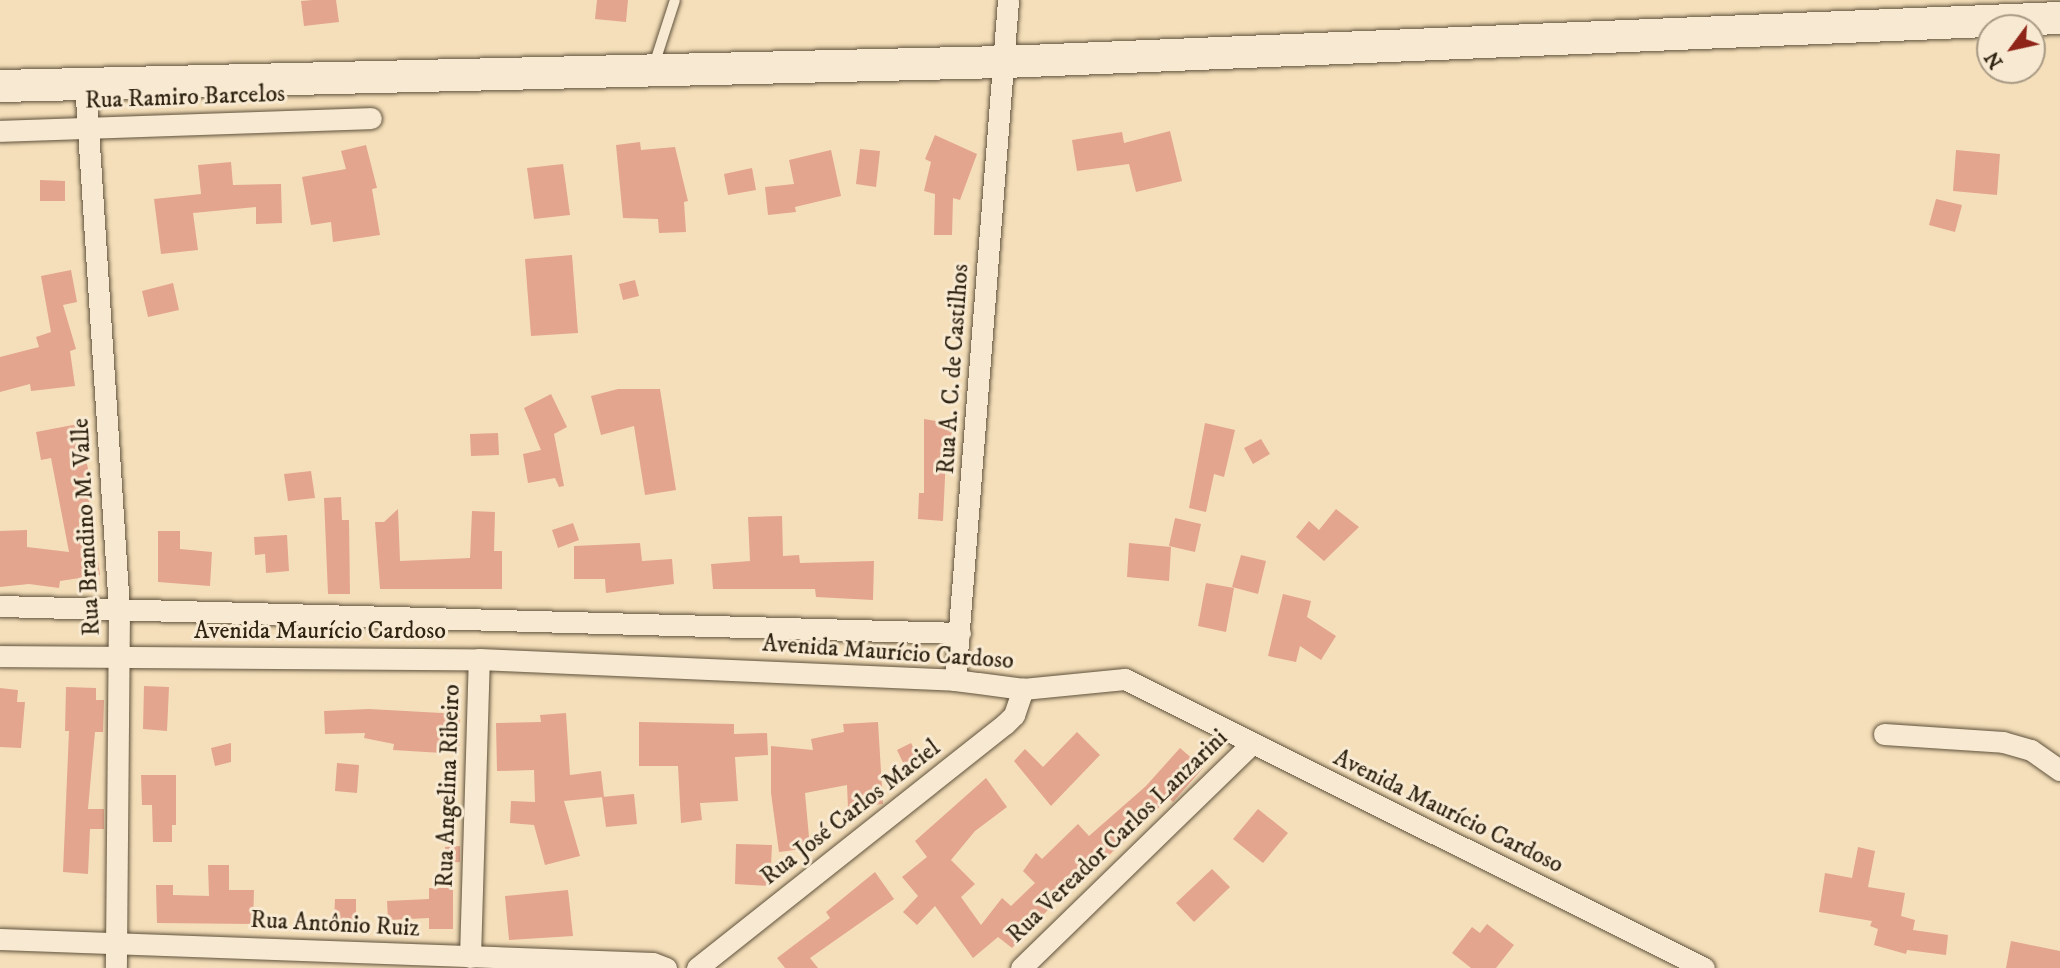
<!DOCTYPE html>
<meta charset="utf-8">
<style>
body{margin:0}
#map{position:relative;width:2060px;height:968px;overflow:hidden;background:#f5dfba;font-family:"IM FELL DW Pica",serif}
div>[style]{position:absolute}
[style*='--x']{left:calc(var(--x)*1px);top:calc(var(--y)*1px);width:calc(var(--w)*1px);rotate:calc(var(--a)*1deg)}
.building>*{inset:0;background:#e3a58d}
.roads{filter:drop-shadow(0 0 2px #60523c) drop-shadow(0 0 2px #60523c)}
.service>*{height:10px;margin:-5px;padding:0 5px;transform-origin:5px;border-radius:5px;background:#f8ead2}
.minor>*{height:21px;margin:-10.5px;padding:0 10.5px;transform-origin:10.5px;border-radius:10.5px;background:#f8ead2}
.secondary>*{height:32px;margin:-16px;padding:0 16px;transform-origin:16px;border-radius:16px;background:#f8ead2}
span{translate:-50% -50%;white-space:nowrap;text-align:center;line-height:1.15;-webkit-text-stroke:6px #f8ead2;paint-order:stroke}
.street-label{font-size:24px;color:#2f2312}
.north{position:absolute;left:1976px;top:14px;width:70px;height:70px;box-sizing:border-box;background:#f8ead2;border:2px solid #a89a85;border-radius:50%;rotate:237deg;font-size:19px;font-weight:700;line-height:28px;text-align:center;color:#2f2312}
.north::after{content:'';display:block;margin:auto;width:24px;height:32px;background:#8f2418;clip-path:polygon(50% 0,100% 100%,50% 72%,0 100%)}
</style>
<div id="map">
<div class="building">
<i style="clip-path:polygon(313px 0,336px 0,339px 22px,304px 26px,301px 1px)"></i>
<i style="clip-path:polygon(597px 0,628px 0,626px 22px,595px 19px)"></i>
<i style="clip-path:polygon(1170px 131px,1182px 181px,1136px 192px,1129px 164px,1077px 171px,1072px 140px,1122px 132px,1124px 143px)"></i>
<i style="clip-path:polygon(935px 135px,977px 154px,960px 200px,953px 198px,952px 235px,934px 235px,935px 194px,924px 191px,931px 162px,925px 159px)"></i>
<i style="clip-path:polygon(640px 142px,641px 150px,675px 147px,688px 201px,684px 202px,686px 232px,659px 233px,658px 219px,623px 218px,616px 145px)"></i>
<i style="clip-path:polygon(366px 145px,377px 188px,372px 189px,380px 235px,333px 242px,331px 222px,311px 225px,302px 177px,346px 169px,341px 151px)"></i>
<i style="clip-path:polygon(860px 149px,880px 151px,876px 187px,856px 184px)"></i>
<i style="clip-path:polygon(831px 150px,841px 196px,795px 207px,796px 212px,768px 215px,765px 187px,794px 184px,789px 160px)"></i>
<i style="clip-path:polygon(1956px 150px,2000px 154px,1997px 195px,1953px 191px)"></i>
<i style="clip-path:polygon(231px 162px,233px 185px,281px 184px,282px 223px,256px 224px,256px 207px,193px 213px,198px 250px,161px 254px,154px 199px,201px 194px,198px 165px)"></i>
<i style="clip-path:polygon(563px 164px,570px 215px,534px 219px,527px 168px)"></i>
<i style="clip-path:polygon(752px 168px,756px 190px,728px 195px,724px 174px)"></i>
<i style="clip-path:polygon(40px 180px,65px 181px,65px 201px,40px 201px)"></i>
<i style="clip-path:polygon(1936px 199px,1962px 205px,1955px 232px,1929px 225px)"></i>
<i style="clip-path:polygon(572px 255px,578px 333px,531px 336px,525px 259px)"></i>
<i style="clip-path:polygon(71px 270px,77px 302px,63px 305px,76px 349px,70px 351px,75px 386px,31px 391px,30px 384px,0 392px,0 357px,39px 347px,36px 337px,51px 332px,41px 276px)"></i>
<i style="clip-path:polygon(635px 280px,639px 296px,623px 300px,619px 284px)"></i>
<i style="clip-path:polygon(173px 283px,179px 310px,148px 317px,142px 291px)"></i>
<i style="clip-path:polygon(618px 389px,660px 389px,676px 490px,645px 495px,634px 426px,601px 435px,591px 396px)"></i>
<i style="clip-path:polygon(551px 394px,567px 427px,554px 434px,564px 486px,559px 487px,555px 478px,528px 483px,523px 454px,541px 450px,524px 408px)"></i>
<i style="clip-path:polygon(924px 419px,954px 424px,946px 456px,943px 521px,918px 519px,919px 493px,924px 493px)"></i>
<i style="clip-path:polygon(1205px 423px,1235px 430px,1224px 477px,1214px 474px,1206px 512px,1189px 508px)"></i>
<i style="clip-path:polygon(78px 424px,93px 491px,88px 492px,100px 575px,60px 581px,59px 588px,29px 584px,0 587px,0 531px,27px 530px,27px 547px,69px 552px,51px 458px,41px 460px,36px 432px)"></i>
<i style="clip-path:polygon(498px 433px,499px 455px,471px 456px,470px 434px)"></i>
<i style="clip-path:polygon(1261px 439px,1270px 454px,1253px 464px,1244px 448px)"></i>
<i style="clip-path:polygon(311px 471px,315px 498px,288px 501px,284px 474px)"></i>
<i style="clip-path:polygon(341px 497px,342px 520px,349px 520px,350px 594px,328px 594px,324px 498px)"></i>
<i style="clip-path:polygon(398px 509px,400px 561px,470px 558px,472px 511px,495px 512px,494px 551px,502px 551px,502px 589px,380px 589px,375px 522px,384px 522px)"></i>
<i style="clip-path:polygon(1336px 509px,1359px 527px,1324px 561px,1296px 537px,1309px 521px,1319px 530px)"></i>
<i style="clip-path:polygon(782px 516px,783px 556px,799px 555px,800px 563px,874px 561px,873px 600px,816px 597px,815px 589px,713px 589px,711px 564px,750px 561px,748px 517px)"></i>
<i style="clip-path:polygon(1175px 518px,1201px 524px,1195px 552px,1169px 546px)"></i>
<i style="clip-path:polygon(573px 523px,579px 540px,558px 548px,552px 530px)"></i>
<i style="clip-path:polygon(158px 531px,180px 531px,180px 549px,212px 552px,210px 586px,158px 582px)"></i>
<i style="clip-path:polygon(287px 535px,289px 571px,266px 573px,265px 554px,255px 555px,254px 537px)"></i>
<i style="clip-path:polygon(640px 543px,642px 561px,672px 559px,674px 584px,606px 593px,605px 579px,574px 579px,574px 546px)"></i>
<i style="clip-path:polygon(1129px 543px,1171px 547px,1169px 581px,1127px 577px)"></i>
<i style="clip-path:polygon(1241px 555px,1266px 561px,1258px 594px,1232px 587px)"></i>
<i style="clip-path:polygon(1206px 583px,1234px 588px,1226px 632px,1198px 626px)"></i>
<i style="clip-path:polygon(1283px 594px,1311px 601px,1307px 617px,1336px 636px,1321px 660px,1300px 646px,1296px 662px,1268px 656px)"></i>
<i style="clip-path:polygon(144px 686px,169px 687px,167px 731px,143px 729px)"></i>
<i style="clip-path:polygon(66px 687px,96px 688px,96px 700px,104px 700px,103px 732px,95px 732px,88px 809px,104px 809px,104px 829px,90px 829px,88px 874px,63px 872px,69px 731px,65px 731px)"></i>
<i style="clip-path:polygon(0 688px,18px 690px,17px 702px,25px 702px,21px 748px,0 747px)"></i>
<i style="clip-path:polygon(369px 709px,460px 714px,459px 754px,393px 750px,394px 744px,364px 738px,365px 733px,325px 734px,324px 711px)"></i>
<i style="clip-path:polygon(566px 713px,570px 775px,601px 771px,604px 797px,564px 801px,580px 856px,545px 865px,534px 825px,510px 823px,511px 801px,535px 802px,534px 770px,497px 771px,496px 723px,541px 722px,540px 715px)"></i>
<i style="clip-path:polygon(639px 722px,734px 724px,734px 734px,767px 733px,768px 755px,735px 757px,738px 801px,700px 803px,702px 820px,681px 823px,678px 766px,639px 766px)"></i>
<i style="clip-path:polygon(878px 722px,883px 804px,848px 808px,847px 785px,805px 793px,810px 848px,779px 852px,771px 793px,771px 746px,813px 750px,811px 739px,844px 732px,843px 724px)"></i>
<i style="clip-path:polygon(1077px 732px,1100px 755px,1051px 806px,1014px 761px,1025px 749px,1043px 767px)"></i>
<i style="clip-path:polygon(231px 743px,231px 762px,215px 766px,211px 748px)"></i>
<i style="clip-path:polygon(911px 743px,921px 764px,907px 771px,897px 750px)"></i>
<i style="clip-path:polygon(1180px 748px,1203px 768px,1173px 802px,1169px 798px,1084px 879px,1080px 876px,1012px 948px,998px 937px,973px 958px,935px 906px,917px 925px,903px 912px,918px 896px,902px 877px,927px 857px,915px 841px,986px 778px,1007px 807px,975px 831px,951px 860px,975px 884px,961px 897px,981px 925px,1002px 898px,1011px 906px,1035px 883px,1023px 871px,1036px 853px,1042px 859px,1078px 824px,1089px 836px,1146px 786px)"></i>
<i style="clip-path:polygon(337px 763px,359px 765px,357px 793px,335px 791px)"></i>
<i style="clip-path:polygon(141px 775px,176px 775px,176px 825px,172px 825px,172px 842px,153px 842px,152px 805px,142px 805px)"></i>
<i style="clip-path:polygon(634px 794px,637px 824px,606px 827px,602px 797px)"></i>
<i style="clip-path:polygon(1258px 809px,1288px 833px,1263px 863px,1233px 839px)"></i>
<i style="clip-path:polygon(736px 844px,772px 845px,770px 886px,735px 884px)"></i>
<i style="clip-path:polygon(460px 846px,460px 862px,446px 863px,445px 847px)"></i>
<i style="clip-path:polygon(1858px 847px,1875px 851px,1868px 887px,1905px 893px,1901px 916px,1915px 920px,1913px 930px,1948px 935px,1946px 955px,1907px 950px,1906px 954px,1874px 945px,1878px 929px,1870px 926px,1872px 921px,1819px 912px,1825px 873px,1852px 878px)"></i>
<i style="clip-path:polygon(208px 865px,229px 865px,229px 890px,254px 890px,253px 924px,157px 923px,156px 885px,173px 885px,173px 895px,209px 896px)"></i>
<i style="clip-path:polygon(1212px 869px,1230px 887px,1194px 922px,1176px 903px)"></i>
<i style="clip-path:polygon(875px 872px,894px 899px,810px 958px,818px 968px,785px 968px,777px 958px,830px 918px,826px 912px)"></i>
<i style="clip-path:polygon(429px 888px,453px 888px,453px 929px,429px 929px,429px 918px,388px 920px,387px 901px,429px 899px)"></i>
<i style="clip-path:polygon(568px 890px,573px 936px,509px 940px,505px 896px)"></i>
<i style="clip-path:polygon(335px 899px,356px 899px,356px 922px,334px 921px)"></i>
<i style="clip-path:polygon(1487px 924px,1514px 945px,1496px 968px,1471px 968px,1452px 953px,1472px 927px,1480px 933px)"></i>
<i style="clip-path:polygon(2011px 941px,2060px 951px,2060px 968px,2006px 968px)"></i>
</div>
<div class="roads">
<div class="service">
<i style="--x:653;--y:68;--w:71;--a:-72.1"></i>
</div>
<div class="minor">
<i style="--x:85;--y:83;--w:527;--a:86.3"></i>
<i style="--x:119;--y:609;--w:359;--a:90.5"></i>
<i style="--x:0;--y:131;--w:371;--a:-2"></i>
<i style="--x:0;--y:606;--w:960;--a:1.61"></i>
<i style="--x:0;--y:656;--w:479;--a:0.4"></i>
<i style="--x:479;--y:659;--w:476;--a:2.5"></i>
<i style="--x:955;--y:680;--w:69;--a:7.5"></i>
<i style="--x:1023;--y:689;--w:102;--a:-5.6"></i>
<i style="--x:1125;--y:679;--w:647;--a:26.53"></i>
<i style="--x:955;--y:680;--w:682;--a:-85.54"></i>
<i style="--x:1884;--y:734;--w:119;--a:3.8"></i>
<i style="--x:2003;--y:742;--w:29;--a:16"></i>
<i style="--x:2031;--y:750;--w:35;--a:35"></i>
<i style="--x:0;--y:939;--w:653;--a:2.1"></i>
<i style="--x:653;--y:963;--w:14;--a:21"></i>
<i style="--x:470;--y:957;--w:298;--a:-88.3"></i>
<i style="--x:697;--y:968;--w:393;--a:-38.4"></i>
<i style="--x:1005;--y:724;--w:13;--a:-45"></i>
<i style="--x:1014;--y:715;--w:28;--a:-71"></i>
<i style="--x:1021;--y:968;--w:321;--a:-44.2"></i>
</div>
<div class="secondary">
<i style="--x:0;--y:86;--w:1005;--a:-1.37"></i>
<i style="--x:1005;--y:62;--w:1056;--a:-2.39"></i>
</div>
</div>
<div class="street-label">
<span style="left:185px;top:98px;rotate:-2deg">Rua Ramiro Barcelos</span>
<span style="left:954px;top:369px;rotate:-86deg">Rua A. C. de Castilhos</span>
<span style="left:87px;top:527px;rotate:-93deg">Rua Brandino M. Valle</span>
<span style="left:320px;top:632px">Avenida Maurício Cardoso</span>
<span style="left:888px;top:653px;rotate:4deg">Avenida Maurício Cardoso</span>
<span style="left:449px;top:786px;rotate:-88deg">Rua Angelina Ribeiro</span>
<span style="left:1448px;top:812px;rotate:26deg">Avenida Maurício Cardoso</span>
<span style="left:851px;top:813px;rotate:-38deg">Rua José Carlos Maciel</span>
<span style="left:1118px;top:837px;rotate:-44deg">Rua Vereador Carlos Lanzarini</span>
<span style="left:335px;top:925px;rotate:3deg">Rua Antônio Ruiz</span>
</div>
<div class="north">N</div>
</div>
